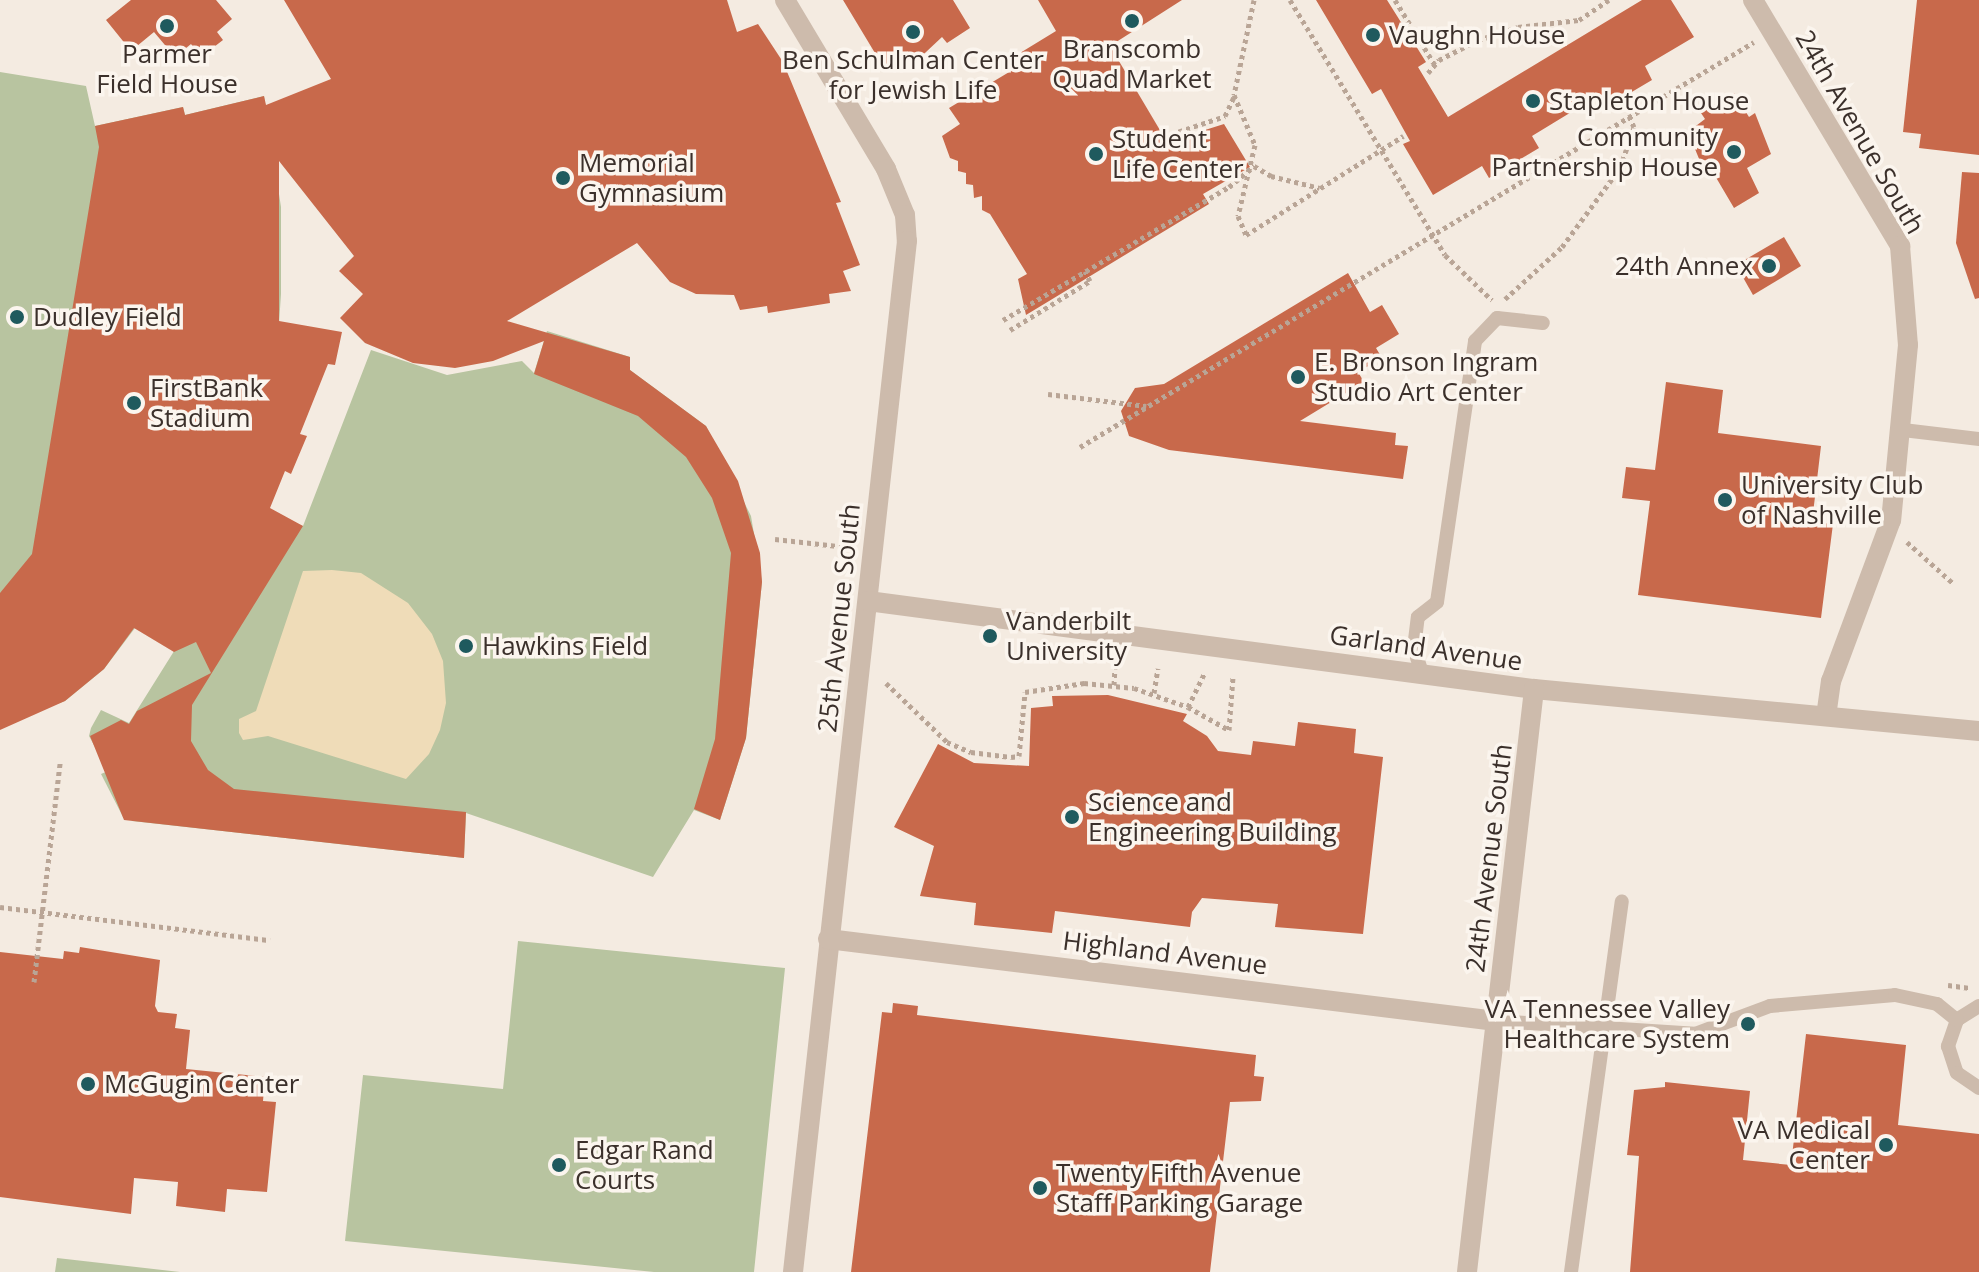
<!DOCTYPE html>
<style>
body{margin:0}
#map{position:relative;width:1979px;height:1272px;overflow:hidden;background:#f4ebe1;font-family:"Open Sans",sans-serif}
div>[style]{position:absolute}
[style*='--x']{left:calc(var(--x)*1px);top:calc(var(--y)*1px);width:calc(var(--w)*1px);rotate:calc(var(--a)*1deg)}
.green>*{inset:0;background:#b8c4a0}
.sand>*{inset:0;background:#efdcb8}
.building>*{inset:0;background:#c8694b}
.path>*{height:5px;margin-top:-2.5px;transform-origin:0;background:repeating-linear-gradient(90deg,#b9a596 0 4px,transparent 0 8px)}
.lane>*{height:14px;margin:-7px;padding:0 7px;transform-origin:7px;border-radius:7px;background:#cdbbac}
.street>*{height:20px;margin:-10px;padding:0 10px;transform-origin:10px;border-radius:10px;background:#cdbbac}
.dots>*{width:22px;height:22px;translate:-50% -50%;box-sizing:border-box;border:4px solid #fbf5ee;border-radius:50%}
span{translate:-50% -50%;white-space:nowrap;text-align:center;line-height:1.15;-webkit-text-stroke:7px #fbf5ee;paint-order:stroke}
.poi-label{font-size:26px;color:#3b302b}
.left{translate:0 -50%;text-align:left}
.right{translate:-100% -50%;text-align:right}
.street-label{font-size:26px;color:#3b302b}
</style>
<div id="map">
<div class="green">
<i style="clip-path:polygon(0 72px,86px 86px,95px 126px,183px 107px,185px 115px,264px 96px,281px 207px,281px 294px,278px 339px,244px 502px,303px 526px,371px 350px,447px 375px,522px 361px,534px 373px,547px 331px,630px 357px,630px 370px,706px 426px,751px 516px,762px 582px,746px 738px,720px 820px,694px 810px,653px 877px,466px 813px,464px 858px,132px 821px,130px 815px,123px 817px,101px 774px,108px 771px,89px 736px,91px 728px,101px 710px,129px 723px,181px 640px,135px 628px,104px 669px,65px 701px,0 725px)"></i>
<i style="clip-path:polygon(518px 941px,785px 968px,754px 1272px,654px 1272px,345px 1241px,363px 1075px,503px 1089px)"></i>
<i style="clip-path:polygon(57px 1258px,180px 1272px,55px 1272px)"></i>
</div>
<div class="sand">
<i style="clip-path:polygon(332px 570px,361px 573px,408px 603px,432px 634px,443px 661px,446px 703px,440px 730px,429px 754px,406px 779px,268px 736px,243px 740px,239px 733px,239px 719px,256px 711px,303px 571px)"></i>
</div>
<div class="building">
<i style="clip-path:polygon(131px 0,216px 0,232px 19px,217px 32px,223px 40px,201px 57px,191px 44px,175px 57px,154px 32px,131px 51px,106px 20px)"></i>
<i style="clip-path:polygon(284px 0,727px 0,737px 32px,758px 24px,783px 62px,841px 202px,836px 203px,860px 265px,843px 271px,851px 291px,829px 294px,830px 303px,768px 313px,767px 306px,740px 310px,734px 295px,696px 294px,670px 282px,637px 243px,507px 321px,630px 357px,630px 370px,706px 426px,738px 481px,760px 553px,762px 582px,746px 738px,720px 820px,694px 809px,715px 739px,731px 553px,712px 498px,686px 457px,638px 416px,534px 374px,544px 341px,493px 361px,455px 368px,413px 363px,365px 343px,340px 318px,363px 294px,339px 271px,354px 256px,279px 161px,279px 321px,342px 332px,335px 365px,328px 364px,300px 434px,307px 436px,291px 474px,285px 471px,270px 508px,303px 526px,192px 705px,191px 741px,208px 770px,234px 789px,466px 812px,464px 858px,124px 820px,90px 736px,121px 720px,129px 724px,137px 711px,211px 673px,196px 642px,174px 652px,134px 628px,104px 669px,65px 701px,0 730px,0 593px,32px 554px,99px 147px,95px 126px,183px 107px,185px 115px,264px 96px,266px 105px,331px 79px)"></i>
<i style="clip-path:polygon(843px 0,953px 0,970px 28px,947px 43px,942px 37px,910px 67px,900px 56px,884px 68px)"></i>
<i style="clip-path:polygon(1038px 0,1182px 0,1110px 46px,1167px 142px,1224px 124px,1250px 167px,1203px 194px,1209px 204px,1026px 315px,1018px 279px,1027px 274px,990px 214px,982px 210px,982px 196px,974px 198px,973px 185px,966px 184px,966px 173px,958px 171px,958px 161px,950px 158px,942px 136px,960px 124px,949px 108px,1026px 62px,1020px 53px,1056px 31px)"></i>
<i style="clip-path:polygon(1316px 0,1387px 0,1426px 62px,1418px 67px,1448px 117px,1642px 0,1671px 0,1694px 37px,1645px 66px,1652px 80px,1603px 109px,1596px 97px,1532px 136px,1539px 148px,1489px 178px,1482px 166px,1433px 195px,1403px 144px,1410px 141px,1381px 89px,1372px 94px)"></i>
<i style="clip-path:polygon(1917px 0,1979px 0,1979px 155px,1919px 148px,1921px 134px,1903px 132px)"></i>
<i style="clip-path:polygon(1734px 93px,1749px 117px,1755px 113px,1771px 154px,1747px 168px,1759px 193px,1734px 208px,1711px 169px,1702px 166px,1688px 132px,1705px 119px,1701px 113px)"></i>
<i style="clip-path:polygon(1962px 172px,1979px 173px,1979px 298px,1975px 299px,1956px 243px)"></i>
<i style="clip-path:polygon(1784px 237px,1801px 266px,1753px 295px,1736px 265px)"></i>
<i style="clip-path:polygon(1348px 273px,1370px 312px,1382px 305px,1399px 334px,1376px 348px,1382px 358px,1358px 372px,1364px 382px,1300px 421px,1396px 433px,1395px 445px,1408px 446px,1403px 479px,1169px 450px,1129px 436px,1121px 411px,1135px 388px,1164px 384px)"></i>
<i style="clip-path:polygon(1666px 382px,1723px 390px,1718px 433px,1821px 446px,1812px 522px,1833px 524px,1821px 618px,1638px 595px,1650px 501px,1622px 498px,1626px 467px,1655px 470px)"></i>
<i style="clip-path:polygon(1108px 695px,1187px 714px,1183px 721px,1207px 736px,1218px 751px,1251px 755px,1253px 741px,1295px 746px,1298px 722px,1356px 729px,1354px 753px,1383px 757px,1363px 934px,1275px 927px,1278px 904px,1202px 898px,1192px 912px,1190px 927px,1055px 911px,1052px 933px,974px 925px,976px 903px,920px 896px,934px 846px,894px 827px,938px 744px,974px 763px,1029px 766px,1031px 708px,1053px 706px,1052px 696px)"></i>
<i style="clip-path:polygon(80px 947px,160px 960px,155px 1006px,158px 1012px,177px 1014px,175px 1028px,190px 1030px,186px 1069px,265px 1077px,263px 1101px,276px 1102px,267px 1192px,227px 1189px,225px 1212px,176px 1206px,178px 1182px,134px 1178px,131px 1214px,0 1197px,0 952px,63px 959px,64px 951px,79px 953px)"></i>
<i style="clip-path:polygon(893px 1003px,918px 1006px,917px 1015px,1256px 1055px,1254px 1076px,1264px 1077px,1261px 1101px,1230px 1102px,1210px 1272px,851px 1272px,882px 1012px,892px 1013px)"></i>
<i style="clip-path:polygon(1806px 1034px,1906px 1045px,1898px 1125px,1979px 1134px,1979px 1272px,1630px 1272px,1639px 1156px,1627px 1155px,1634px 1090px,1665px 1087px,1665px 1082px,1750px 1091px,1743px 1160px,1791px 1165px)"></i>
</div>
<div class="path">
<i style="--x:1254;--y:0;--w:97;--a:101.9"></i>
<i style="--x:1234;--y:95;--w:54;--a:67.2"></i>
<i style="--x:1255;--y:145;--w:73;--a:103.5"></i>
<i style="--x:1238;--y:216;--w:21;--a:67"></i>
<i style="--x:1246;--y:235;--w:186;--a:-32.2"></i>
<i style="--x:1290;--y:0;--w:298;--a:58.7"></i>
<i style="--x:1445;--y:255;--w:65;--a:43.8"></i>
<i style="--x:1395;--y:0;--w:76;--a:58.4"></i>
<i style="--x:1428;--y:73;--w:17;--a:-50"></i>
<i style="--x:1439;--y:60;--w:44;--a:-27.1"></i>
<i style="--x:1478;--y:40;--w:42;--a:-18"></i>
<i style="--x:1518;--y:27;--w:61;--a:-6.5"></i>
<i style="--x:1579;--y:20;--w:36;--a:-34"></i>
<i style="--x:1171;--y:134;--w:57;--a:-18.4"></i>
<i style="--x:1225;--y:116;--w:21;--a:-65"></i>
<i style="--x:1505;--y:299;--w:77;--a:-42.4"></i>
<i style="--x:1562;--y:247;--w:98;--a:-53.7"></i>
<i style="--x:1620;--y:168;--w:43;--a:-71.1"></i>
<i style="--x:1634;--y:127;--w:12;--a:-114"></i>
<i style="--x:1003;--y:320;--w:262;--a:-30.5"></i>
<i style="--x:1229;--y:187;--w:33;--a:-40"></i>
<i style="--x:1254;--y:166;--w:20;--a:30"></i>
<i style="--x:1271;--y:176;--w:50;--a:13.8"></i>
<i style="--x:1010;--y:330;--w:94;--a:-31.5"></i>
<i style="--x:1090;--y:281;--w:11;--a:-117"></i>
<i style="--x:1048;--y:394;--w:99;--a:7"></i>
<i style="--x:1080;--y:447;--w:786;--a:-31"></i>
<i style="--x:775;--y:539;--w:72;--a:6.3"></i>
<i style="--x:1907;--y:542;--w:63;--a:41.8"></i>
<i style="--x:886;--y:683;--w:85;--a:44"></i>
<i style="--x:947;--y:742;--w:26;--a:23"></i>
<i style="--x:971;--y:752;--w:40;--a:7.1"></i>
<i style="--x:1011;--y:757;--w:8;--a:-7"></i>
<i style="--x:1019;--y:756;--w:64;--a:-84.6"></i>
<i style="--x:1025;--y:692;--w:60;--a:-8.7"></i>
<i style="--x:1084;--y:683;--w:50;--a:5.7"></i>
<i style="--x:1134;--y:688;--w:57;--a:19.4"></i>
<i style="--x:1188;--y:707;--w:47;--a:29.3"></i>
<i style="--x:1229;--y:730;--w:53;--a:-85.7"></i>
<i style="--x:1114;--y:685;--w:22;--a:-87"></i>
<i style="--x:1154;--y:693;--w:25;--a:-81"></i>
<i style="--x:1188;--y:707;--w:37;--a:-64"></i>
<i style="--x:0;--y:907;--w:272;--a:7"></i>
<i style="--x:34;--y:982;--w:221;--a:-83.2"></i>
<i style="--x:1948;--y:985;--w:22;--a:8"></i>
</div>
<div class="lane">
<i style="--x:1903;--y:430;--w:77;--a:6.8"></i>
<i style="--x:1422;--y:673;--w:26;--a:-108"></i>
<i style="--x:1414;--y:648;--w:31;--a:-83"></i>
<i style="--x:1418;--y:617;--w:24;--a:-38"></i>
<i style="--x:1437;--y:602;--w:264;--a:-81.7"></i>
<i style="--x:1475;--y:341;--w:32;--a:-46"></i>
<i style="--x:1497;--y:318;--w:46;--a:6.2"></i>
<i style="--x:1979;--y:1006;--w:26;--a:148"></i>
<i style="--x:1957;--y:1020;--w:28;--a:109"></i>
<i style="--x:1948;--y:1046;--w:28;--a:72"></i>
<i style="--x:1957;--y:1073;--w:27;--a:34"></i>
<i style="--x:1496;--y:1021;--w:199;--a:3.7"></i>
<i style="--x:1695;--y:1034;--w:80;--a:-20.5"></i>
<i style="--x:1770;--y:1006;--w:125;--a:-5"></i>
<i style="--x:1895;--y:995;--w:43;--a:12.1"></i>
<i style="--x:1937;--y:1004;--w:26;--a:39"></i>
<i style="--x:1571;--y:1272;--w:374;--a:-82.2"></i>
</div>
<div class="street">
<i style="--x:785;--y:0;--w:197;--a:59.1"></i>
<i style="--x:886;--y:169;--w:50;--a:67.6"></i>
<i style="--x:905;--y:215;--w:26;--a:86"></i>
<i style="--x:907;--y:241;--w:1037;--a:96.31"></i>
<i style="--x:1753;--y:0;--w:287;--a:59.1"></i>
<i style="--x:1900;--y:246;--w:99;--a:85.4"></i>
<i style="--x:1908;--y:345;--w:176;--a:95.5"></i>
<i style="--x:1891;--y:520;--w:172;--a:110.4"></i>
<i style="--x:1831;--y:681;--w:35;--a:98"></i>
<i style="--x:868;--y:601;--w:672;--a:7.53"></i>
<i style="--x:1534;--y:689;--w:447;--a:5.4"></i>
<i style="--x:828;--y:939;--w:673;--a:7"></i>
<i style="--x:1467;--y:1272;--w:587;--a:-83.44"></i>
</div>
<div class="dots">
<i style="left:1132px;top:21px;background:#1f5a5e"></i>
<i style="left:167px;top:26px;background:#1f5a5e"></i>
<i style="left:913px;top:32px;background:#1f5a5e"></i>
<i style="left:1373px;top:35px;background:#1f5a5e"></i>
<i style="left:1533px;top:101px;background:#1f5a5e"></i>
<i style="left:1734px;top:152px;background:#1f5a5e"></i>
<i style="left:1096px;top:154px;background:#1f5a5e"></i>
<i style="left:563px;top:178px;background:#1f5a5e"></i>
<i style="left:1769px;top:266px;background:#1f5a5e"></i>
<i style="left:17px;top:317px;background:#1f5a5e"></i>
<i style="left:1298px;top:377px;background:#1f5a5e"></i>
<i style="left:134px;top:403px;background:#1f5a5e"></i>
<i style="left:1725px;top:500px;background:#1f5a5e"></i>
<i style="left:990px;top:636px;background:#1f5a5e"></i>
<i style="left:466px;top:646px;background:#1f5a5e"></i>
<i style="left:1072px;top:817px;background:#1f5a5e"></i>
<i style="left:1748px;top:1024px;background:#1f5a5e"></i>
<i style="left:88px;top:1084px;background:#1f5a5e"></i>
<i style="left:1886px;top:1145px;background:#1f5a5e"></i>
<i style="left:559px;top:1165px;background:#1f5a5e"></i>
<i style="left:1040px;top:1188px;background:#1f5a5e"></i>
</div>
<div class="poi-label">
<span class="left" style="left:1389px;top:35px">Vaughn House</span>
<span style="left:1132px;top:64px">Branscomb<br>Quad Market</span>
<span style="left:167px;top:69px">Parmer<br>Field House</span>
<span style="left:913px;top:75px">Ben Schulman Center<br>for Jewish Life</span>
<span class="left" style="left:1549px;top:101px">Stapleton House</span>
<span class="right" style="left:1718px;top:152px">Community<br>Partnership House</span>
<span class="left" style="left:1112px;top:154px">Student<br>Life Center</span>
<span class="left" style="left:579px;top:178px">Memorial<br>Gymnasium</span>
<span class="right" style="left:1753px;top:266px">24th Annex</span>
<span class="left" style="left:33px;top:317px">Dudley Field</span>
<span class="left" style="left:1314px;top:377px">E. Bronson Ingram<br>Studio Art Center</span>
<span class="left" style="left:150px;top:403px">FirstBank<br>Stadium</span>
<span class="left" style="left:1741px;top:500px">University Club<br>of Nashville</span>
<span class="left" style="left:1006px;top:636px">Vanderbilt<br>University</span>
<span class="left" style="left:482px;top:646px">Hawkins Field</span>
<span class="left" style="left:1088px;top:817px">Science and<br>Engineering Building</span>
<span class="right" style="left:1730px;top:1024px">VA Tennessee Valley<br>Healthcare System</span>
<span class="left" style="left:104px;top:1084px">McGugin Center</span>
<span class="right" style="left:1870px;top:1145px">VA Medical<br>Center</span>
<span class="left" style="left:575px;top:1165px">Edgar Rand<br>Courts</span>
<span class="left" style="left:1056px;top:1188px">Twenty Fifth Avenue<br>Staff Parking Garage</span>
</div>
<div class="street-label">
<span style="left:1860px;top:132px;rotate:60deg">24th Avenue South</span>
<span style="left:839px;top:618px;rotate:-84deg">25th Avenue South</span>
<span style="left:1426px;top:648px;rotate:8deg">Garland Avenue</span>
<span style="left:1489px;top:858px;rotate:-83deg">24th Avenue South</span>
<span style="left:1165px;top:953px;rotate:7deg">Highland Avenue</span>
</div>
</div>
